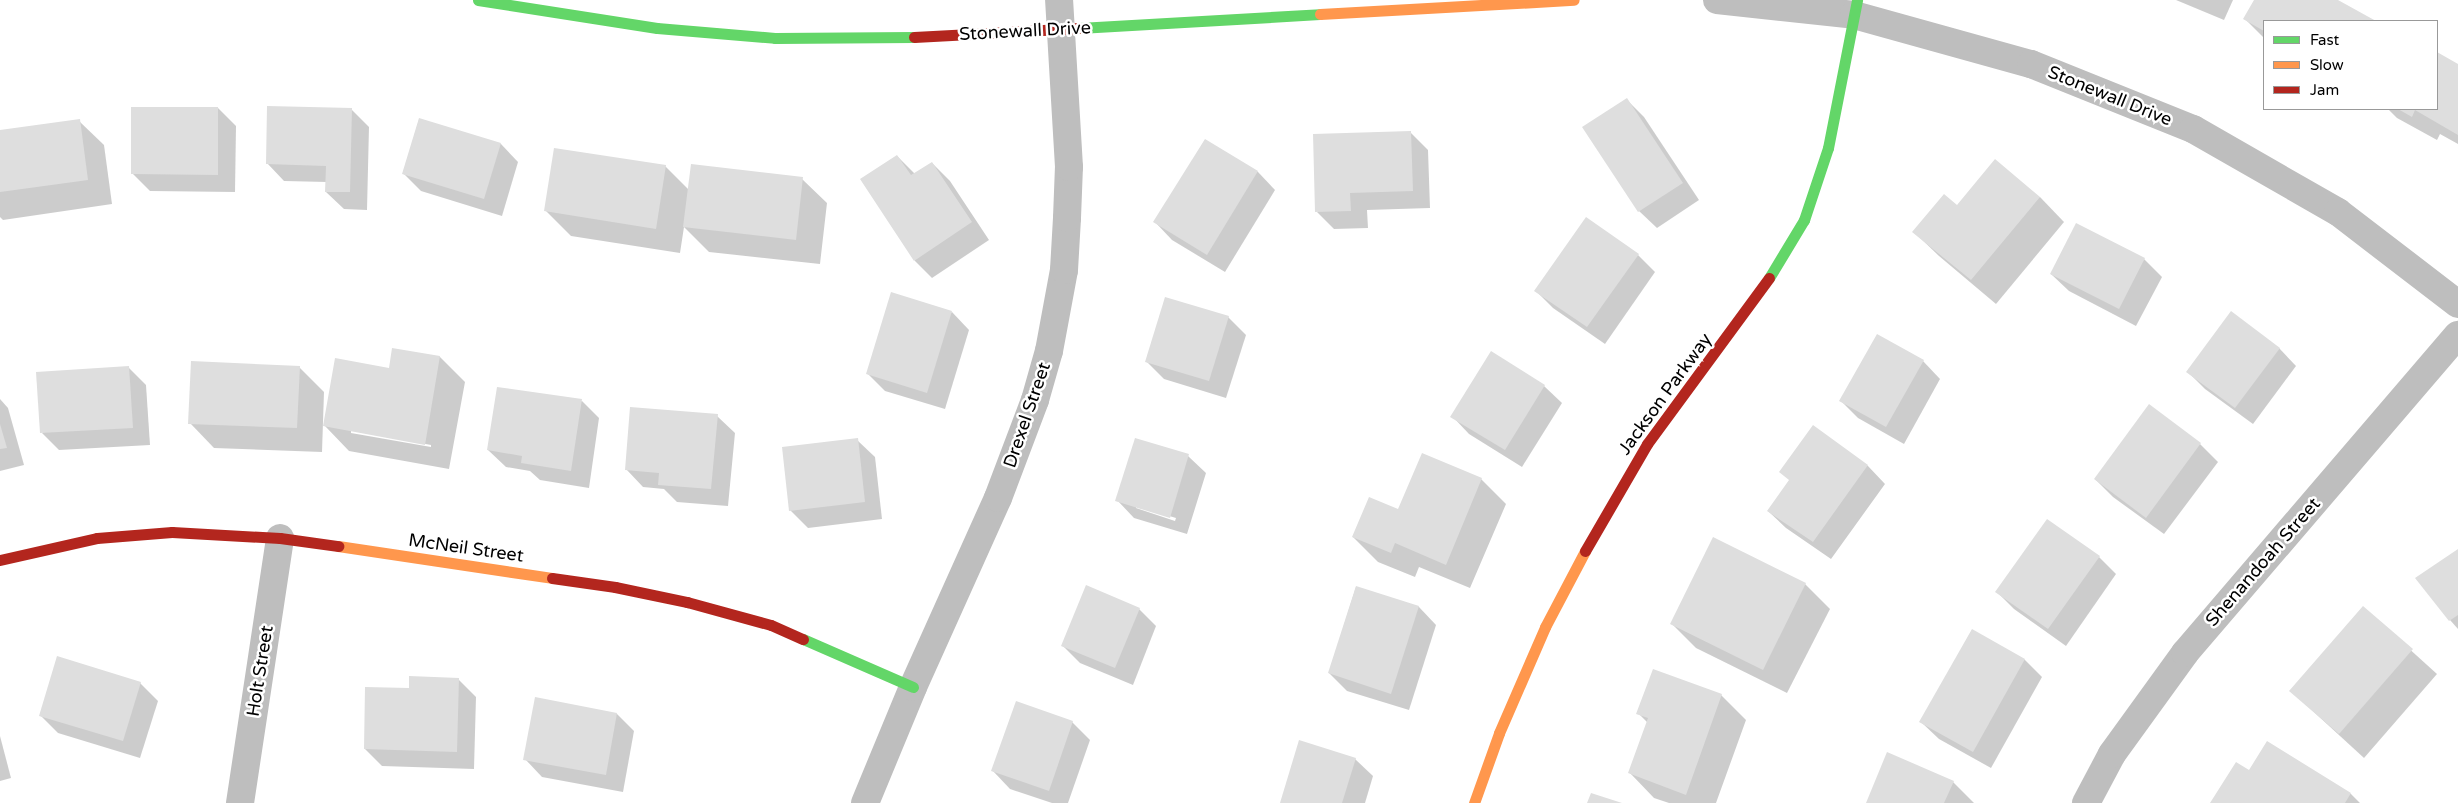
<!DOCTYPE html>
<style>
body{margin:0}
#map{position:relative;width:2458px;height:803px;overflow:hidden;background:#fff;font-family:"Varela Round",sans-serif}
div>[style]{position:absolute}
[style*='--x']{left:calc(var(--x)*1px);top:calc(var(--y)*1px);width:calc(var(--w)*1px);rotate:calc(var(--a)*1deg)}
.shadow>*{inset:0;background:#0003}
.building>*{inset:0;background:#dedede}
.street>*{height:28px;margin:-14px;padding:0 14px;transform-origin:14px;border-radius:14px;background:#bebebe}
.fast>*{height:11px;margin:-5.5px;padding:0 5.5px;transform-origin:5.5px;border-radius:5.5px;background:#63d668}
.slow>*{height:11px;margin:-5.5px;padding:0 5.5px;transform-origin:5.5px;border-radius:5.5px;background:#ff974d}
.jam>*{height:11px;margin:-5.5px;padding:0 5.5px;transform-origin:5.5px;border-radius:5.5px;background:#b3261e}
span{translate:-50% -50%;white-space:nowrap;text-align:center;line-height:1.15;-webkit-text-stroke:5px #fff;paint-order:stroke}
.street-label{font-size:18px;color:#000}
.legend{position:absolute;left:2263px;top:20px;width:175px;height:90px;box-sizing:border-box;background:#fff;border:1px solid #999;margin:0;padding:6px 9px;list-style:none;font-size:15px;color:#000}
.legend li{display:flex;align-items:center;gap:10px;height:25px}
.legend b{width:25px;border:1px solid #999}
</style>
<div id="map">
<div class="shadow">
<i style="clip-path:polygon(2176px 0,2233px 0,2224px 20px)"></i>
<i style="clip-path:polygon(2255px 0,2335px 0,2374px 21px,2264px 21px,2264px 38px,2245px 19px)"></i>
<i style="clip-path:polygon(2437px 54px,2458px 66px,2458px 144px,2440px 134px,2437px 140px,2397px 118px,2388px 109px,2437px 109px)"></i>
<i style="clip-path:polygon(1626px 99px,1644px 117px,1699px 200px,1657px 228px,1639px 211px)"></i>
<i style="clip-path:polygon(218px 108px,236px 126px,235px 192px,150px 191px,133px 174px)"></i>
<i style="clip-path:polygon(351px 109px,369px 127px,367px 210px,344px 209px,326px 192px,327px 182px,284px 181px,267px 163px)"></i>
<i style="clip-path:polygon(419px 120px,501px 144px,518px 162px,502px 216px,421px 191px,403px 173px)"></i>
<i style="clip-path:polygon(79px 121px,104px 145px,112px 204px,3px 220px,0 217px,0 131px)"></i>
<i style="clip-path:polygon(1411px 133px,1428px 150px,1430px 208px,1367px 210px,1368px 228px,1334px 229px,1317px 212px)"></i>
<i style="clip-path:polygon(1205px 140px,1258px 172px,1275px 190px,1225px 272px,1172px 240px,1155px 222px)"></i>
<i style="clip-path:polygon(897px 156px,915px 174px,932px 163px,950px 181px,989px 240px,932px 278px,915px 261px)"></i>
<i style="clip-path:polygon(665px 166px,689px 190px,802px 179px,827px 203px,820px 264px,709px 252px,684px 227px,680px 253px,571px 236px,546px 211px)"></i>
<i style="clip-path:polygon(2040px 197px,2064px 222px,1996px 304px,1939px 256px,1914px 232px,1957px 207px)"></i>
<i style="clip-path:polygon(1638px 255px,1655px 272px,1605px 344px,1553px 308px,1535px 290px)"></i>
<i style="clip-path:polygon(2144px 259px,2162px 277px,2136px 326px,2069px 291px,2051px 274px)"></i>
<i style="clip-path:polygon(952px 312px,969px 330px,945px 409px,885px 391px,868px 374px)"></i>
<i style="clip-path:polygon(1228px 317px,1246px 335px,1226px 398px,1164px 379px,1146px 361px)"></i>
<i style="clip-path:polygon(2279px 348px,2296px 366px,2253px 424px,2205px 389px,2187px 371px)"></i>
<i style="clip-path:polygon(evenodd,393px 349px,440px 357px,465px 382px,449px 469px,349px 451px,325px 426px,390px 369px,393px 349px,351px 430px,431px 445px,431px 447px,351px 433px,351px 430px)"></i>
<i style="clip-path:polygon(1923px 361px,1940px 379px,1904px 444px,1858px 418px,1841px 401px)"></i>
<i style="clip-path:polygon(128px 367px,146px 385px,150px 445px,59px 450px,42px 433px)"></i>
<i style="clip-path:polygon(299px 367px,324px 392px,322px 452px,214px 448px,190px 423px)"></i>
<i style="clip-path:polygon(1544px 386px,1562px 403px,1522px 467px,1469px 434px,1452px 416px)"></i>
<i style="clip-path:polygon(0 399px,8px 408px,24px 465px,0 471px)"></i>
<i style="clip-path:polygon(582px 401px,599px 418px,589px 488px,540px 480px,530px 471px,506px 467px,488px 450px)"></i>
<i style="clip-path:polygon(2149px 406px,2200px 444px,2218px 462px,2164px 534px,2113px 497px,2095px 479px)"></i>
<i style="clip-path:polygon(717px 416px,735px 433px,728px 506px,677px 502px,664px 489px,643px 487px,626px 469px)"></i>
<i style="clip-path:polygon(1813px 427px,1868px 466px,1885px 484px,1831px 559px,1786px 528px,1768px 511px,1790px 481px)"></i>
<i style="clip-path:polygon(857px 440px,875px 457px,882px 519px,808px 528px,790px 510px)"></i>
<i style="clip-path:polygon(1423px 455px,1481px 479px,1506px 504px,1470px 588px,1419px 567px,1415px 577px,1378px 562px,1353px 537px,1399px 511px)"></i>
<i style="clip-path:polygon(evenodd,1188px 456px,1206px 473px,1187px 534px,1134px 518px,1117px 500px,1188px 456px,1136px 506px,1176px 518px,1175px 521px,1136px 508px,1136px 506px)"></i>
<i style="clip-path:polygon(2458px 551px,2458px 629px,2450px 620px)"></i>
<i style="clip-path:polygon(2099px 557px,2116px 574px,2066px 646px,2014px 609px,1997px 592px)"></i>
<i style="clip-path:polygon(1805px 584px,1830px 609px,1787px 693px,1696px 648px,1671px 623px)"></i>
<i style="clip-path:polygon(1356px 587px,1419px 607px,1436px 625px,1409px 710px,1347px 691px,1329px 673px)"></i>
<i style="clip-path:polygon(2363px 607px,2437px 674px,2364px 758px,2291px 691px)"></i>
<i style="clip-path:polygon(1139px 609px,1156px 626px,1133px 685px,1080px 663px,1063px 646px)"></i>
<i style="clip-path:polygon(1972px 630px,2025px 660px,2042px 677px,1991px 768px,1939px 739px,1921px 722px)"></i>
<i style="clip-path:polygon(458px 679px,476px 697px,474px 769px,382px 766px,365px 749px,411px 689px)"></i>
<i style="clip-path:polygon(140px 683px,158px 701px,140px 758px,58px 733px,40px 715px)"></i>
<i style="clip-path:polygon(1721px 695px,1746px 720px,1716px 803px,1669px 803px,1654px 798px,1630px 773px,1648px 723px,1638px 713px)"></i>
<i style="clip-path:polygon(536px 698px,617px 714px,634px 731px,623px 792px,542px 777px,525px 759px)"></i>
<i style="clip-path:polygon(1072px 722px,1090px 740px,1068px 803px,1052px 803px,1010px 789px,993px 771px)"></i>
<i style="clip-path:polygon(0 736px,11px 778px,0 781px)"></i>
<i style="clip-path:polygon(2268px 743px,2351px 794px,2360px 803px,2212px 803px,2250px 772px)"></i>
<i style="clip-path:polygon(1355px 759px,1373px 776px,1365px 803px,1282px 803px)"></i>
<i style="clip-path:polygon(1953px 782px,1974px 803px,1867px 803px)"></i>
</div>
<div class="building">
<i style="clip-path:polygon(2254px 0,2338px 0,2376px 21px,2264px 21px,2264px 31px,2243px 19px)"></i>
<i style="clip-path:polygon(2437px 52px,2458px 64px,2458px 135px,2415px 110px,2412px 117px,2398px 109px,2437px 109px)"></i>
<i style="clip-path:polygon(1627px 98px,1683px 183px,1638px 212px,1582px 127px)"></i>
<i style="clip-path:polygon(267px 106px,352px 108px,350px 192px,325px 192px,326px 166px,266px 164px)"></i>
<i style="clip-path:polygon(131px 107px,218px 107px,218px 175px,131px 174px)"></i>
<i style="clip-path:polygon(419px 118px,501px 143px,484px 199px,402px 174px)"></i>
<i style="clip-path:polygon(80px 119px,88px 180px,0 192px,0 130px)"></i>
<i style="clip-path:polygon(1411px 131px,1413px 191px,1350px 193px,1351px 211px,1315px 212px,1313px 134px)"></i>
<i style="clip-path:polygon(1205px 139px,1258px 171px,1207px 255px,1153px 222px)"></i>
<i style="clip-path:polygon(554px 148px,666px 165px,656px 229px,544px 211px)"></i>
<i style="clip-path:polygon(897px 155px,911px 175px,932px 162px,972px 222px,914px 261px,860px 179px)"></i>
<i style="clip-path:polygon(1995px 159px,2040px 197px,1971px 280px,1912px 232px,1944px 194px,1957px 205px)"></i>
<i style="clip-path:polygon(691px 164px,803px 177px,796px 240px,683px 227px)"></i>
<i style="clip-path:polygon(1586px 217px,1639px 254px,1587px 327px,1534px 291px)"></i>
<i style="clip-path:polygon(2076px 223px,2145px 258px,2119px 309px,2050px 274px)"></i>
<i style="clip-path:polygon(891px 292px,952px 311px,927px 393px,866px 374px)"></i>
<i style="clip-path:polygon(1165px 297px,1229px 316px,1209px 381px,1145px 362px)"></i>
<i style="clip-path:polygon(2231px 311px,2280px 348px,2235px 408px,2186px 372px)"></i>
<i style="clip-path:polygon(1877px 334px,1924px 360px,1886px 427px,1839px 401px)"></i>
<i style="clip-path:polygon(392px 348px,440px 356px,425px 445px,323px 426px,335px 358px,389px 368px)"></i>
<i style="clip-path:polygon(1491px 351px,1545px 385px,1505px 450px,1450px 417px)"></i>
<i style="clip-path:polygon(191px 361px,300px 366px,297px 428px,188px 424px)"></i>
<i style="clip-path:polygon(129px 366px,133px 428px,40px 433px,36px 372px)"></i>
<i style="clip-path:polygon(497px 387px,582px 399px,571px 471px,521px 463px,522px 456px,487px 450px)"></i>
<i style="clip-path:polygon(2149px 404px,2201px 443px,2146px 518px,2094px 479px)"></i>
<i style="clip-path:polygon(630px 407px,718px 414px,711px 489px,658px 485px,659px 473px,625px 470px)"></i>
<i style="clip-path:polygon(0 424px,7px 448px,0 449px)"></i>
<i style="clip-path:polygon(1813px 425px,1868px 465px,1813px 542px,1767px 511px,1789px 480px,1779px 472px)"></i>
<i style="clip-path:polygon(858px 438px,865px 502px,789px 511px,782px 447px)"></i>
<i style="clip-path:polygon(1135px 438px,1189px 454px,1170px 518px,1115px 501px)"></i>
<i style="clip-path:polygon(1422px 453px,1482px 478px,1446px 565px,1395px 543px,1391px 553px,1352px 537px,1369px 497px,1398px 509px)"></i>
<i style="clip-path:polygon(2047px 519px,2100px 556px,2048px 629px,1995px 592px)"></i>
<i style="clip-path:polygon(1713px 537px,1806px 583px,1763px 670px,1670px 624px)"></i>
<i style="clip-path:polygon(2458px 549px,2458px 615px,2449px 621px,2415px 578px)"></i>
<i style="clip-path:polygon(1086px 585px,1140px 608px,1115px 668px,1061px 646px)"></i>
<i style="clip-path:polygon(1356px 586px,1419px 606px,1391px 694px,1328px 673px)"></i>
<i style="clip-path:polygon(2363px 606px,2413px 649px,2339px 734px,2289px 691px)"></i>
<i style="clip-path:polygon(1972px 629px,2025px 659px,1973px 752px,1919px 722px)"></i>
<i style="clip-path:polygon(57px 656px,141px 682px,123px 741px,39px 716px)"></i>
<i style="clip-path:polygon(1653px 669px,1722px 694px,1686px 795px,1628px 773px,1648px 718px,1636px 714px)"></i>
<i style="clip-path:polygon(409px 676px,459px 678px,457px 752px,364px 749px,365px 687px,409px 688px)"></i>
<i style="clip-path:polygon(535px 697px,617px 713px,606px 775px,523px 760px)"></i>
<i style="clip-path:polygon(1016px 701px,1073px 721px,1049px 791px,991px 771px)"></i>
<i style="clip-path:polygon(1299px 740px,1356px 758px,1342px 803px,1280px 803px)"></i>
<i style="clip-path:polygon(2267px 741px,2351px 793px,2345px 803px,2210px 803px,2236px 762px,2249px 770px)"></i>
<i style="clip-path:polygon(1887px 752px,1954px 781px,1944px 803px,1866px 803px)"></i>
<i style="clip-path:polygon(1591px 793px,1622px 803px,1587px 803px)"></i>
</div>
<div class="street">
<i style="--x:1717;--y:0;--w:138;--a:6.2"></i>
<i style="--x:1854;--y:15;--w:184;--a:15.5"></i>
<i style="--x:2031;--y:64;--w:175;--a:21.9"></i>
<i style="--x:2193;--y:129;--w:167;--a:29.8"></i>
<i style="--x:2338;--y:212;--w:151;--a:37.5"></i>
<i style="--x:240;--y:803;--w:268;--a:-81.4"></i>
<i style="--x:865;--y:803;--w:126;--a:-67.5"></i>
<i style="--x:913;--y:687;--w:207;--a:-65.8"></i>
<i style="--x:998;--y:498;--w:105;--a:-69.3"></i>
<i style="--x:1035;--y:400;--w:51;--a:-74.1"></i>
<i style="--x:1049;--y:351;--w:82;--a:-79.5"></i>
<i style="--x:1064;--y:270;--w:52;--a:-86.7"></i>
<i style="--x:1067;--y:218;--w:51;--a:-87.8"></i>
<i style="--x:1069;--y:167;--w:167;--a:-93.4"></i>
<i style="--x:2086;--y:803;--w:55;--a:-62"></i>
<i style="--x:2112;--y:754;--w:125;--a:-54.1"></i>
<i style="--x:2185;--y:653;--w:419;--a:-49.4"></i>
</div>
<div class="fast">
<i style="--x:478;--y:0;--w:181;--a:8.9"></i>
<i style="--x:657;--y:28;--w:118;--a:4.8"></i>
<i style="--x:775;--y:38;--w:139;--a:-0.4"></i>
<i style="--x:1079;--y:28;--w:241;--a:-3.3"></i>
<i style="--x:1769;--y:278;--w:68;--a:-58.9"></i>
<i style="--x:1804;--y:220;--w:76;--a:-71.6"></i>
<i style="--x:1828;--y:148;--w:151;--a:-78.9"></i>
<i style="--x:803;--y:639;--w:120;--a:23.6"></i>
</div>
<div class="slow">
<i style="--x:1320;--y:14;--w:254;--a:-3.2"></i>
<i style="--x:338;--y:546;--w:216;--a:8.5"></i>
<i style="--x:1474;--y:803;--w:74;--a:-70.3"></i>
<i style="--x:1499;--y:733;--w:116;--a:-66.5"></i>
<i style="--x:1545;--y:627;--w:86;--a:-62.2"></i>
</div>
<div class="jam">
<i style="--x:914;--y:37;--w:165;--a:-3.1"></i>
<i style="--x:1585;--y:551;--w:124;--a:-59.9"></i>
<i style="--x:1647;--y:444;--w:206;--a:-53.7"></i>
<i style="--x:0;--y:560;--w:99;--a:-12.8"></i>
<i style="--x:97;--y:538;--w:75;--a:-4.6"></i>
<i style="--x:172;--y:532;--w:108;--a:3.2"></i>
<i style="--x:280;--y:538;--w:59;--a:7.9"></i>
<i style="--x:552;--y:578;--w:64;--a:8.1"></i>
<i style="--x:615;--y:587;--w:74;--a:11.8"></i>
<i style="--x:687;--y:602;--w:87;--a:15.3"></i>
<i style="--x:771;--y:625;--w:35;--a:24"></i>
</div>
<div class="street-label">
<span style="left:1025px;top:31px;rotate:-3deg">Stonewall Drive</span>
<span style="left:2110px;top:96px;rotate:22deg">Stonewall Drive</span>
<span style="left:1665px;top:394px;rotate:-54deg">Jackson Parkway</span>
<span style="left:1027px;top:415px;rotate:-71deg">Drexel Street</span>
<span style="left:466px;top:548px;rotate:8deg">McNeil Street</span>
<span style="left:2263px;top:562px;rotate:-49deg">Shenandoah Street</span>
<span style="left:260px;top:671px;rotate:-81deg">Holt Street</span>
</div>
<ul class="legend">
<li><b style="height:6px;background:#63d668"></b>Fast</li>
<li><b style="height:6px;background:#ff974d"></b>Slow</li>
<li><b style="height:6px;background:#b3261e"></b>Jam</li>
</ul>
</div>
